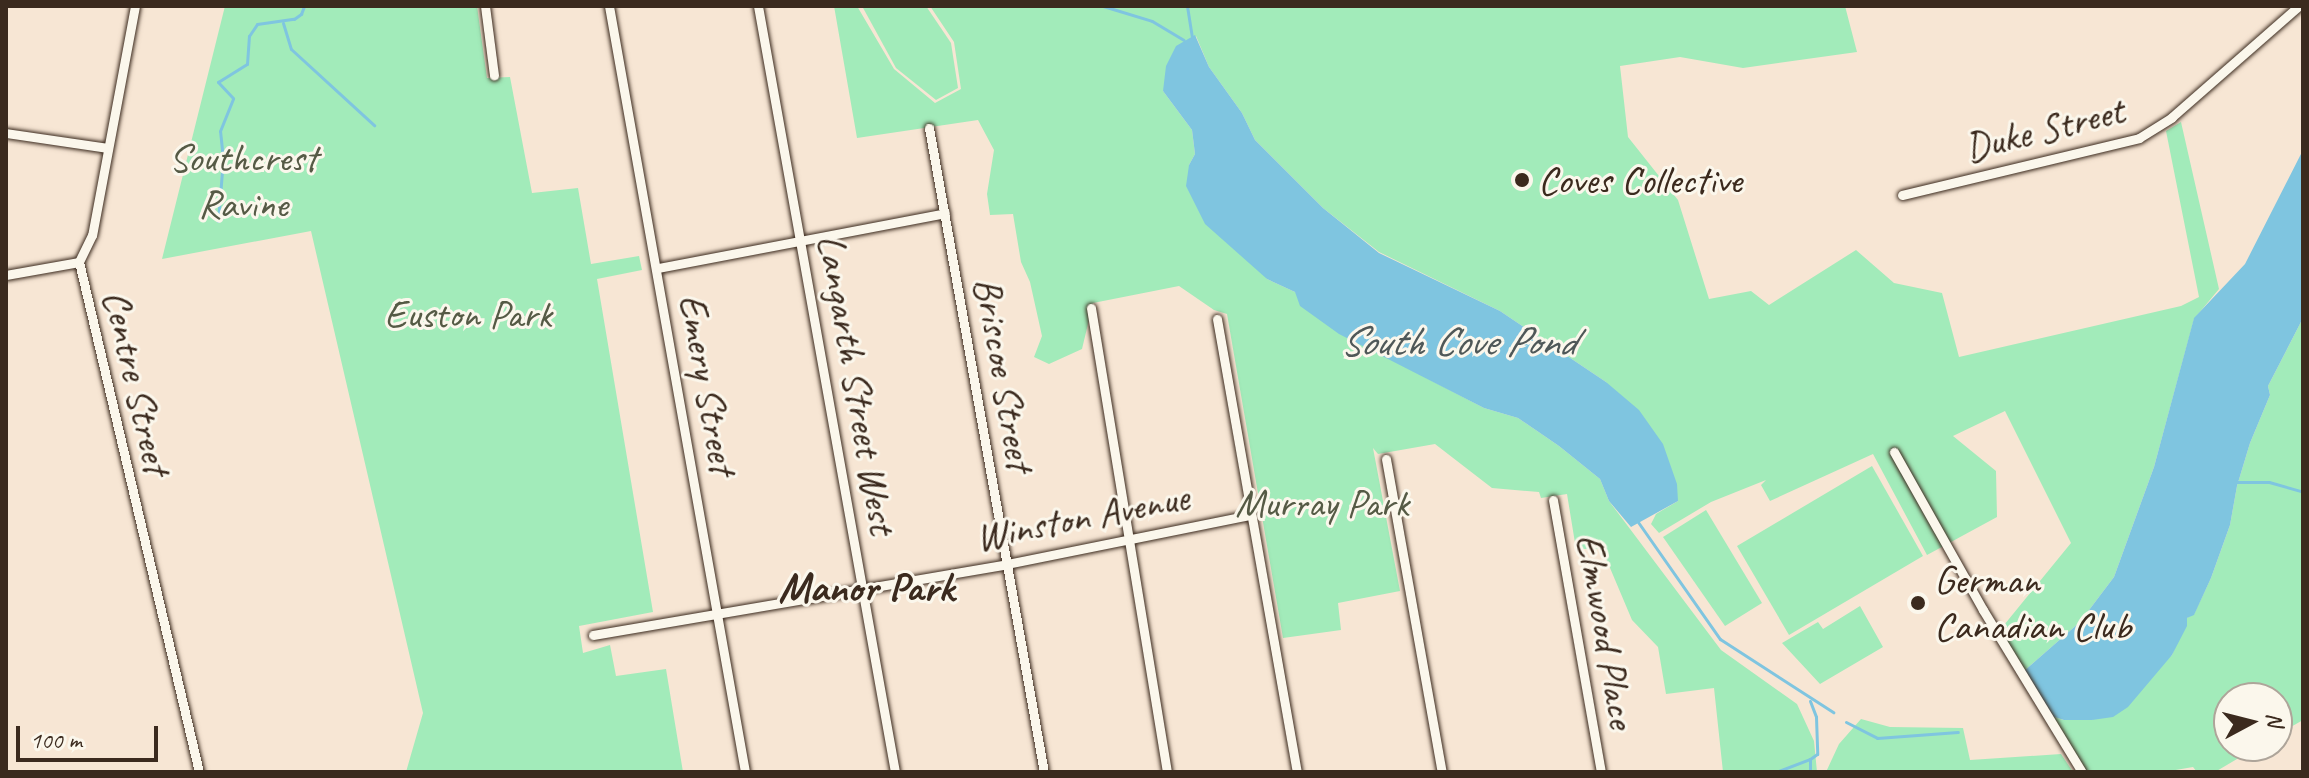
<!DOCTYPE html>
<style>
body{margin:0}
#map{position:relative;width:2309px;height:778px;overflow:hidden;background:#f7e6d4;font-family:Caveat,sans-serif}
div>[style]{position:absolute}
[style*='--x']{left:calc(var(--x)*1px);top:calc(var(--y)*1px);width:calc(var(--w)*1px);rotate:calc(var(--a)*1deg)}
.green>*{inset:0;background:#a2ebba}
.water>*{inset:0;background:#7fc5e0}
.stream>*{height:3px;margin:-1.5px;padding:0 1.5px;transform-origin:1.5px;border-radius:1.5px;background:#7fc5e0}
.roads{filter:drop-shadow(0 0 2px #3b2a1e) drop-shadow(0 0 2px #3b2a1e)}
.minor>*{height:9px;margin:-4.5px;padding:0 4.5px;transform-origin:4.5px;border-radius:4.5px;background:#fbf7ec}
.dots>*{width:22px;height:22px;translate:-50% -50%;box-sizing:border-box;border:4px solid #fbf7ec;border-radius:50%}
span{translate:-50% -50%;white-space:nowrap;text-align:center;line-height:1.15;-webkit-text-stroke:6px #fbf7ec;paint-order:stroke}
.street-label{font-size:40px;color:#3b2a1e}
.park-label{font-size:40px;color:#555a45}
.poi-label{font-size:40px;color:#3b2a1e}
.left{translate:0 -50%;text-align:left}
.water-label{font-size:42px;color:#4f5858;font-style:italic}
.neighbourhood-label{font-size:42px;color:#3b2a1e;font-weight:700}
.frame{position:absolute;inset:0;border:8px solid #3b2a1e;pointer-events:none}
.north{position:absolute;left:2213px;top:682px;width:80px;height:80px;box-sizing:border-box;background:#fbf7ec;border:2px solid #aea59a;border-radius:50%;rotate:83deg;font-size:22px;font-weight:700;line-height:32px;text-align:center;color:#3b2a1e}
.north::after{content:'';display:block;margin:auto;width:28px;height:36px;background:#3b2a1e;clip-path:polygon(50% 0,100% 100%,50% 72%,0 100%)}
.scale{position:absolute;left:16px;top:726px;width:142px;height:36px;box-sizing:border-box;border:4px solid #3b2a1e;border-top:0;padding-left:10px;font-size:24px;line-height:28px;white-space:nowrap;color:#3b2a1e;-webkit-text-stroke:6px #fbf7ec;paint-order:stroke}
</style>
<div id="map">
<div class="green">
<i style="clip-path:polygon(225px 6px,477px 6px,487px 78px,510px 77px,532px 193px,578px 188px,591px 264px,639px 256px,642px 270px,597px 279px,653px 612px,579px 626px,583px 653px,610px 645px,616px 676px,666px 669px,683px 772px,406px 772px,423px 713px,311px 231px,162px 259px)"></i>
<i style="clip-path:polygon(834px 6px,857px 6px,894px 69px,935px 103px,961px 89px,954px 42px,930px 6px,1845px 6px,1857px 52px,1743px 68px,1680px 57px,1620px 66px,1628px 137px,1678px 200px,1709px 299px,1751px 291px,1769px 305px,1856px 250px,1894px 283px,1942px 293px,1959px 357px,2181px 306px,2199px 297px,2166px 131px,2181px 122px,2219px 289px,2194px 319px,2154px 467px,2114px 577px,2080px 622px,2023px 672px,2000px 630px,2071px 543px,2005px 411px,1953px 436px,1996px 471px,1997px 517px,1927px 555px,1873px 454px,1770px 501px,1761px 485px,1766px 480px,1711px 502px,1659px 533px,1651px 524px,1656px 514px,1678px 501px,1606px 382px,1500px 311px,1379px 252px,1323px 208px,1255px 140px,1242px 113px,1209px 67px,1196px 36px,1163px 91px,1192px 130px,1195px 154px,1189px 165px,1267px 279px,1295px 292px,1411px 370px,1484px 408px,1518px 418px,1559px 446px,1600px 479px,1609px 501px,1721px 650px,1797px 704px,1814px 741px,1817px 772px,1723px 772px,1714px 688px,1666px 694px,1658px 647px,1632px 620px,1602px 549px,1576px 549px,1567px 494px,1541px 498px,1539px 492px,1492px 488px,1435px 444px,1378px 454px,1373px 448px,1400px 591px,1338px 603px,1341px 630px,1283px 638px,1227px 314px,1214px 310px,1179px 286px,1093px 303px,1082px 349px,1049px 364px,1034px 357px,1042px 336px,1030px 282px,1021px 262px,1013px 214px,990px 215px,987px 194px,994px 150px,978px 120px,857px 138px)"></i>
<i style="clip-path:polygon(862px 6px,926px 6px,951px 43px,958px 88px,936px 100px,896px 68px)"></i>
<i style="clip-path:polygon(2303px 318px,2303px 720px,2277px 735px,2277px 698px,2229px 698px,2229px 746px,2259px 746px,2215px 772px,2197px 772px,2193px 767px,2164px 772px,2082px 772px,2048px 715px,2064px 720px,2092px 720px,2172px 655px,2187px 618px,2194px 614px,2211px 578px,2230px 525px,2237px 486px,2250px 443px,2270px 395px,2268px 386px)"></i>
<i style="clip-path:polygon(1872px 466px,1923px 556px,1789px 635px,1737px 546px)"></i>
<i style="clip-path:polygon(1706px 510px,1762px 603px,1725px 626px,1663px 537px)"></i>
<i style="clip-path:polygon(1860px 606px,1883px 647px,1820px 684px,1782px 643px,1818px 622px,1823px 629px)"></i>
<i style="clip-path:polygon(1861px 719px,1890px 727px,1963px 728px,1970px 760px,2061px 754px,2073px 772px,1826px 772px,1839px 744px)"></i>
</div>
<div class="water">
<i style="clip-path:polygon(1195px 35px,1209px 67px,1242px 113px,1255px 140px,1323px 208px,1379px 253px,1500px 311px,1606px 382px,1639px 410px,1663px 444px,1677px 484px,1678px 501px,1631px 527px,1609px 501px,1600px 479px,1559px 446px,1518px 418px,1484px 408px,1339px 334px,1300px 306px,1295px 292px,1267px 279px,1205px 224px,1186px 186px,1189px 165px,1195px 154px,1192px 130px,1163px 91px,1166px 66px,1176px 46px)"></i>
<i style="clip-path:polygon(2303px 150px,2303px 318px,2268px 386px,2270px 395px,2250px 443px,2237px 486px,2230px 525px,2211px 578px,2194px 615px,2187px 618px,2187px 626px,2172px 655px,2128px 707px,2113px 717px,2092px 720px,2064px 720px,2048px 715px,2023px 672px,2080px 622px,2114px 577px,2154px 467px,2194px 318px,2245px 264px)"></i>
</div>
<div class="stream">
<i style="--x:1103;--y:6;--w:51;--a:17"></i>
<i style="--x:1152;--y:21;--w:37;--a:31"></i>
<i style="--x:1187;--y:6;--w:31;--a:81"></i>
<i style="--x:283;--y:23;--w:27;--a:73"></i>
<i style="--x:291;--y:49;--w:113;--a:42.5"></i>
<i style="--x:218;--y:221;--w:62;--a:-85.4"></i>
<i style="--x:223;--y:159;--w:28;--a:-96"></i>
<i style="--x:220;--y:131;--w:35;--a:-68"></i>
<i style="--x:233;--y:98;--w:22;--a:-133"></i>
<i style="--x:218;--y:82;--w:34;--a:-32"></i>
<i style="--x:247;--y:64;--w:28;--a:-86"></i>
<i style="--x:249;--y:36;--w:14;--a:-56"></i>
<i style="--x:257;--y:24;--w:37;--a:-8"></i>
<i style="--x:294;--y:19;--w:9;--a:-36"></i>
<i style="--x:301;--y:14;--w:9;--a:-69"></i>
<i style="--x:2236;--y:482;--w:33;--a:0"></i>
<i style="--x:2269;--y:482;--w:35;--a:16"></i>
<i style="--x:1638;--y:522;--w:143;--a:55"></i>
<i style="--x:1720;--y:639;--w:135;--a:32.9"></i>
<i style="--x:1810;--y:701;--w:17;--a:69"></i>
<i style="--x:1816;--y:717;--w:37;--a:88"></i>
<i style="--x:1817;--y:754;--w:9;--a:144"></i>
<i style="--x:1810;--y:759;--w:13;--a:90"></i>
<i style="--x:1846;--y:722;--w:35;--a:27"></i>
<i style="--x:1877;--y:738;--w:81;--a:-4.2"></i>
<i style="--x:1776;--y:772;--w:36;--a:-21"></i>
</div>
<div class="roads">
<div class="minor">
<i style="--x:135;--y:6;--w:233;--a:100.6"></i>
<i style="--x:92;--y:235;--w:30;--a:116"></i>
<i style="--x:79;--y:262;--w:524;--a:76.76"></i>
<i style="--x:485;--y:6;--w:70;--a:82.6"></i>
<i style="--x:609;--y:6;--w:778;--a:79.93"></i>
<i style="--x:758;--y:6;--w:778;--a:79.86"></i>
<i style="--x:929;--y:128;--w:654;--a:79.88"></i>
<i style="--x:6;--y:133;--w:102;--a:8.4"></i>
<i style="--x:1902;--y:195;--w:244;--a:-13.5"></i>
<i style="--x:2139;--y:138;--w:39;--a:-32"></i>
<i style="--x:2172;--y:117;--w:169;--a:-41.2"></i>
<i style="--x:658;--y:268;--w:292;--a:-10.8"></i>
<i style="--x:6;--y:275;--w:74;--a:-10.1"></i>
<i style="--x:1091;--y:308;--w:470;--a:80.7"></i>
<i style="--x:1217;--y:319;--w:460;--a:80"></i>
<i style="--x:1894;--y:452;--w:181;--a:60.6"></i>
<i style="--x:1983;--y:610;--w:190;--a:58.6"></i>
<i style="--x:1386;--y:459;--w:318;--a:79.9"></i>
<i style="--x:1553;--y:500;--w:276;--a:80"></i>
<i style="--x:593;--y:635;--w:420;--a:-9.7"></i>
<i style="--x:1007;--y:564;--w:249;--a:-11.4"></i>
</div>
</div>
<div class="dots">
<i style="left:1522px;top:180px;background:#3b2a1e"></i>
<i style="left:1918px;top:603px;background:#3b2a1e"></i>
</div>
<div class="street-label">
<span style="left:2044px;top:129px;rotate:-14deg">Duke Street</span>
<span style="left:1004px;top:374px;rotate:80deg">Briscoe Street</span>
<span style="left:137px;top:382px;rotate:77deg">Centre Street</span>
<span style="left:708px;top:384px;rotate:80deg">Emery Street</span>
<span style="left:857px;top:384px;rotate:80deg">Langarth Street West</span>
<span style="left:1082px;top:517px;rotate:-11deg">Winston Avenue</span>
<span style="left:1606px;top:631px;rotate:80deg">Elmwood Place</span>
</div>
<div class="park-label">
<span style="left:243px;top:181px">Southcrest<br>Ravine</span>
<span style="left:468px;top:314px">Euston Park</span>
<span style="left:1322px;top:503px">Murray Park</span>
</div>
<div class="poi-label">
<span class="left" style="left:1538px;top:180px">Coves Collective</span>
<span class="left" style="left:1934px;top:603px">German<br>Canadian Club</span>
</div>
<div class="water-label">
<span style="left:1457px;top:342px">South Cove Pond</span>
</div>
<div class="neighbourhood-label">
<span style="left:866px;top:588px">Manor Park</span>
</div>
<div class="frame"></div>
<div class="north">N</div>
<div class="scale">100 m</div>
</div>
